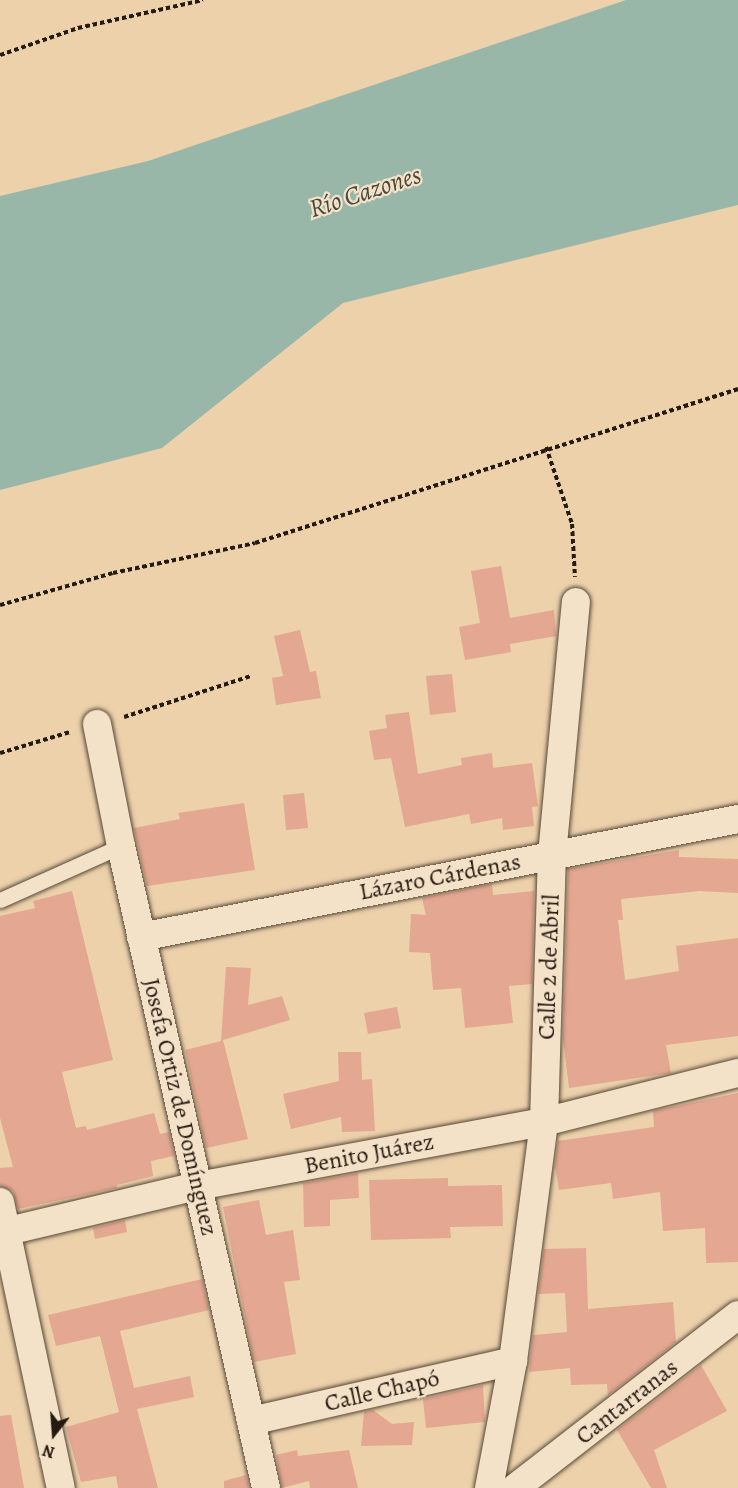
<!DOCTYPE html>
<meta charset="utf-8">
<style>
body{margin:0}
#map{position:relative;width:738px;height:1488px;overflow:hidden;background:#ecd1ab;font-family:Alegreya,serif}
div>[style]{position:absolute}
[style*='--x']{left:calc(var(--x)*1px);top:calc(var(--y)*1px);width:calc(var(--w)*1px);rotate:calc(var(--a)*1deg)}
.water>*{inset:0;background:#99b7a9}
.building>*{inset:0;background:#e4a792}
.path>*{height:4px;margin-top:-2px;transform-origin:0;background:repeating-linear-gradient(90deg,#251a10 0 4.5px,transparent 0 7.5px)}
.roads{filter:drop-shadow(0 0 2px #574837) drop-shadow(0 0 2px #574837)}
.service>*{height:15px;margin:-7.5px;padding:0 7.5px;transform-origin:7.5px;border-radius:7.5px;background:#f3e1c8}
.minor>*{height:28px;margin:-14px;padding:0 14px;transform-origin:14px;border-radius:14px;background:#f3e1c8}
span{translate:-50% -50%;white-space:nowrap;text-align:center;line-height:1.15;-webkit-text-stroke:4.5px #f3e1c8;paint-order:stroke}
.street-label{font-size:24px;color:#251a10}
.water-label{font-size:26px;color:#48493e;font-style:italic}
.north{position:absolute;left:24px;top:1404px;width:60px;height:60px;-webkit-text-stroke:4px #f3e1c8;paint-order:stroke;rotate:197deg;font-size:16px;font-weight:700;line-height:24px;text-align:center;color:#251a10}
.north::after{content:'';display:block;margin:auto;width:21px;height:27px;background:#251a10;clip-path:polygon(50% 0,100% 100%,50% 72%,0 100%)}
</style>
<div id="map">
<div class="water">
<i style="clip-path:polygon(626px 0,738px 0,738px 205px,343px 303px,162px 448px,0 490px,0 196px,148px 161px)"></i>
</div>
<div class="building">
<i style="clip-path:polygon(501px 566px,510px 618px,554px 610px,556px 636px,510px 644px,511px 652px,465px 660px,459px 627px,480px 623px,471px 571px)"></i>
<i style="clip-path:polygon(300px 630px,310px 672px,316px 671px,321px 698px,276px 705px,272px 678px,283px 676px,274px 636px)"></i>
<i style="clip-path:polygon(452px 674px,456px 712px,430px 715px,426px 676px)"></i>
<i style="clip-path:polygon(409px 712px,418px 774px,462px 765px,461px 758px,492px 753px,493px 768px,532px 763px,538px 806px,532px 807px,534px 826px,503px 830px,502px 818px,471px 824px,469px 814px,405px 827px,391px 758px,374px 760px,369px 731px,387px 728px,385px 715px)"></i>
<i style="clip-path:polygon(304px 793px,308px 828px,286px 830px,283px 795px)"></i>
<i style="clip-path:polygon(244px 803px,255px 870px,147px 886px,134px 828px,180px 819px,178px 813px)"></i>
<i style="clip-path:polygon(679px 850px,679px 857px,738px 859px,738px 893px,700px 891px,621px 899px,623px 920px,618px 920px,625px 980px,679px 971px,676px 946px,738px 938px,738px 1036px,666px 1045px,671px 1073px,569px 1088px,563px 1039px,568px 869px)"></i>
<i style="clip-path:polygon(492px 884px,493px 895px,534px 891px,532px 984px,509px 986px,513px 1023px,465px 1028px,461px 988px,433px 990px,430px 953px,409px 952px,411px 914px,426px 915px,422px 898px)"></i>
<i style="clip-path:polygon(72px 891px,113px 1060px,62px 1072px,76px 1128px,86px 1126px,87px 1130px,154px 1113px,160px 1134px,169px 1132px,174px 1156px,151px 1161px,153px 1176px,117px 1185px,117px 1188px,18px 1209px,13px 1191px,0 1186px,0 1168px,13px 1167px,0 1118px,0 916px,35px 908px,33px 901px)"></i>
<i style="clip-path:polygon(226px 967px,251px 968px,248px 1005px,282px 996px,290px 1020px,223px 1040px,248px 1139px,206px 1148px,185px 1050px,221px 1041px)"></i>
<i style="clip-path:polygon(397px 1007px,401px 1028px,368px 1034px,364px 1013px)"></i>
<i style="clip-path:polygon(338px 1052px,361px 1052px,362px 1080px,372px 1079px,375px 1131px,342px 1132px,341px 1117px,291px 1129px,283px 1094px,339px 1081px)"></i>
<i style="clip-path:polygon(738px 1093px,738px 1262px,706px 1263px,705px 1228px,663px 1231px,660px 1192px,613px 1199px,611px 1183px,559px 1190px,555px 1166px,558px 1141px,654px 1127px,653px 1111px)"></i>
<i style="clip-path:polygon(358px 1173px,359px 1198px,330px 1200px,330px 1226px,304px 1227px,303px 1183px)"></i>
<i style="clip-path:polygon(448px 1178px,448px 1186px,502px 1185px,503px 1226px,450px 1227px,451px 1238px,371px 1240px,369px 1180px)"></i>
<i style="clip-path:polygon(259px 1200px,266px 1235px,293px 1230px,300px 1280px,284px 1282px,296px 1354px,254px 1362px,223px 1207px)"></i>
<i style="clip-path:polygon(125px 1220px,127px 1232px,95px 1239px,93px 1228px)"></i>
<i style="clip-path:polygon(586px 1248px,588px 1309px,673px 1302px,676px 1342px,608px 1395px,607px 1384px,571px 1385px,570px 1368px,529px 1372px,533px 1335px,567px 1332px,565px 1293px,538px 1294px,544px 1249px)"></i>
<i style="clip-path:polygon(202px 1279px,209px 1310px,120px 1331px,134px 1388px,190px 1376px,194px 1397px,137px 1409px,158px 1488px,118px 1488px,116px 1476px,81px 1482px,66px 1427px,119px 1412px,100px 1336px,56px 1346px,48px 1315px)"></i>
<i style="clip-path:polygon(701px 1365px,727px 1411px,654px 1450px,667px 1488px,651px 1488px,617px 1430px)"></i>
<i style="clip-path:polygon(483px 1385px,485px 1422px,426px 1428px,423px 1399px)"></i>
<i style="clip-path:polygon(373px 1410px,392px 1424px,414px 1422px,412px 1445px,361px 1446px,364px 1412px)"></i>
<i style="clip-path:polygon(11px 1415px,24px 1488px,0 1488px,0 1416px)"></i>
<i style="clip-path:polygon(297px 1450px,298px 1456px,349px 1450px,358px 1488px,310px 1488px,309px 1481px,282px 1488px,276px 1455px)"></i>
<i style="clip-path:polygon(246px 1475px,249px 1488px,224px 1488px,224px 1481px)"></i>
</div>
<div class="path">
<i style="--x:0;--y:55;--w:83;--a:-19.1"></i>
<i style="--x:78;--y:28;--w:128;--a:-12.6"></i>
<i style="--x:546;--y:447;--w:81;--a:71.3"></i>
<i style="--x:572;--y:524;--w:53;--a:86.8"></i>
<i style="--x:0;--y:605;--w:117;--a:-15.8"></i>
<i style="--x:113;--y:573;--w:145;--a:-11.9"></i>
<i style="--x:255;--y:543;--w:507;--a:-17.68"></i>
<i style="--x:124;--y:717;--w:133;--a:-17.9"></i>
<i style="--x:0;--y:753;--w:73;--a:-16.7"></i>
</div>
<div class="roads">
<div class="service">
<i style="--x:0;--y:900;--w:133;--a:-24.1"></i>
</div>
<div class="minor">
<i style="--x:97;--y:724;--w:124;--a:78.9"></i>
<i style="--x:121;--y:846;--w:658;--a:77.27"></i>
<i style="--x:141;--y:937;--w:609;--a:-11.18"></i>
<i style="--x:0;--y:1202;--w:292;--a:78"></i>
<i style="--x:0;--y:1233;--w:204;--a:-13.4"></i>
<i style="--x:198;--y:1186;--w:352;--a:-10.5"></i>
<i style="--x:544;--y:1122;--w:200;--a:-14.2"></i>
<i style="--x:251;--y:1421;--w:269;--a:-12.9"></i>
<i style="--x:489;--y:1488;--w:129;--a:-79.3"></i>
<i style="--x:513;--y:1361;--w:241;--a:-82.6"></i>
<i style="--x:544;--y:1122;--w:267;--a:-88.3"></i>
<i style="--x:552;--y:855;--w:254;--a:-84.6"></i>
<i style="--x:515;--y:1488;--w:282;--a:-37.8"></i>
</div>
</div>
<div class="street-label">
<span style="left:440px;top:877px;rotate:-11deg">Lázaro Cárdenas</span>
<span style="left:549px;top:967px;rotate:-88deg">Calle 2 de Abril</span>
<span style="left:180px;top:1107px;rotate:77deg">Josefa Ortiz de Domínguez</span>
<span style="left:369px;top:1154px;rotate:-11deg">Benito Juárez</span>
<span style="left:382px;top:1391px;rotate:-13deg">Calle Chapó</span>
<span style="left:627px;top:1402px;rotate:-38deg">Cantarranas</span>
</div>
<div class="water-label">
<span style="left:365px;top:192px;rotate:-18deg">Río Cazones</span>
</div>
<div class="north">N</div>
</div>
